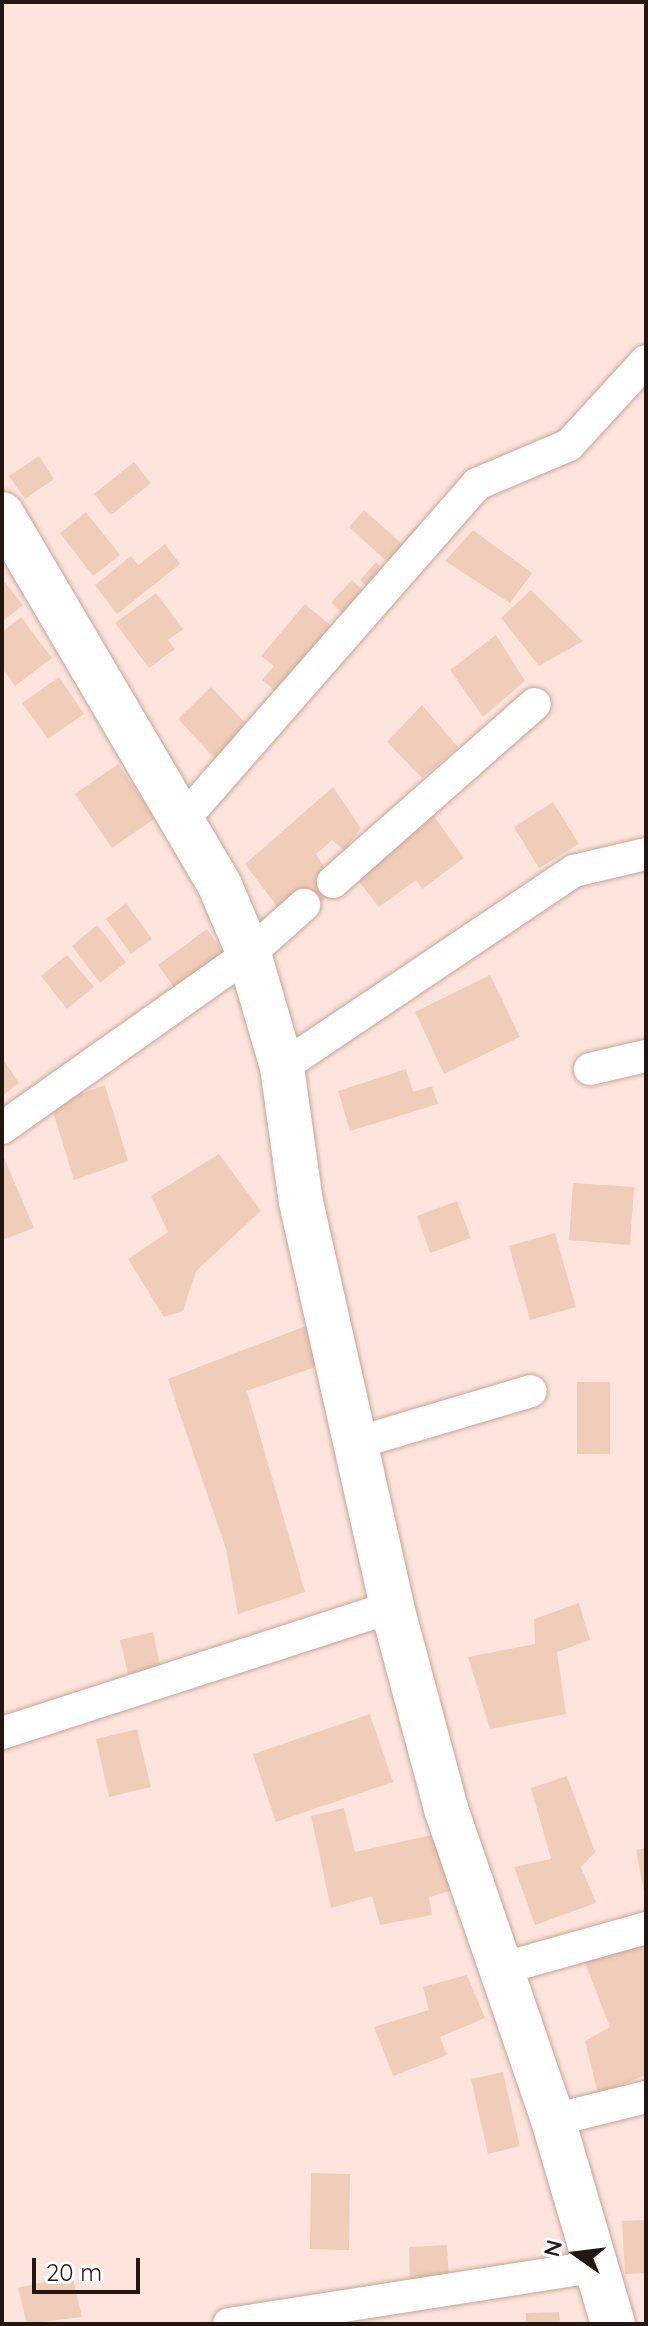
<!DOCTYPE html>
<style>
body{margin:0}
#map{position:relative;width:648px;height:2326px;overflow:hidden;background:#fde5dd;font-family:Quicksand,sans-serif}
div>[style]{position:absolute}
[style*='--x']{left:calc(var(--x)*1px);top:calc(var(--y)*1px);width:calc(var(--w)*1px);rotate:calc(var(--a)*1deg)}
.building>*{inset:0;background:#f0cdb9}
.roads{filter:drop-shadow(0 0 2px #c9a496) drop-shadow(0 0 2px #c9a496)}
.street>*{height:32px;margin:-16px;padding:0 16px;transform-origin:16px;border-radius:16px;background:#fff}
.secondary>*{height:44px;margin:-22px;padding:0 22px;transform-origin:22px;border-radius:22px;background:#fff}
span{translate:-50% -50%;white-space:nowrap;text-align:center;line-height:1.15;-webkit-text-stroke:6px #fff;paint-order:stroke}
.frame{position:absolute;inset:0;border:4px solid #241712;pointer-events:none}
.north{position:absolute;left:536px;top:2214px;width:80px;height:80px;-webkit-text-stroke:6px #fff;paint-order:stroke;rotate:284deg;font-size:22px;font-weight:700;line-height:32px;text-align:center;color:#241712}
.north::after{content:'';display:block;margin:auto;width:28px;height:36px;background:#241712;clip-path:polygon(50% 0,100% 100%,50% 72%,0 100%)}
.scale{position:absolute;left:32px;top:2258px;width:108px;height:36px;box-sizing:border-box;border:4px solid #241712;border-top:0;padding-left:10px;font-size:24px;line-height:28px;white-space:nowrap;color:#241712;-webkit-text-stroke:6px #fff;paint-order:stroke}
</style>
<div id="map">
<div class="building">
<i style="clip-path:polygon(39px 456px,54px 479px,25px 499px,9px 476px)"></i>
<i style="clip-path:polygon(134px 462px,151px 483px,111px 515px,94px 494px)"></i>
<i style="clip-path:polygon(364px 510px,401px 543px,416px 526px,426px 535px,395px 569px,349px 527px)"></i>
<i style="clip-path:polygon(86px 512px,120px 555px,93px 576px,60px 533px)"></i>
<i style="clip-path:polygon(473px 530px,532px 573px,510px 603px,445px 561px)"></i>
<i style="clip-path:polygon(165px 544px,180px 564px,117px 614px,95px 585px,131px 556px,138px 565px)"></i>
<i style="clip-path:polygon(376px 562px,392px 576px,375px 594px,360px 580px)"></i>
<i style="clip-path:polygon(2px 579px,23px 605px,2px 622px)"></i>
<i style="clip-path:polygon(352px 580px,371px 599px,350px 621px,331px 602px)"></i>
<i style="clip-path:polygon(531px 590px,583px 641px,539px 666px,501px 618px)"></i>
<i style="clip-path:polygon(156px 593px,183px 629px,168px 640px,175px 649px,149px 668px,115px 623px)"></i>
<i style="clip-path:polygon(305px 604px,335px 629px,284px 699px,262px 680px,274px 666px,261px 656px)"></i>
<i style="clip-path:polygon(21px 617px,52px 658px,15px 686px,2px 668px,2px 632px)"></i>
<i style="clip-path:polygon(496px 635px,525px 681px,483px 717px,450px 670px)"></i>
<i style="clip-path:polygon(59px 677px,84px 714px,48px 739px,22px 703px)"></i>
<i style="clip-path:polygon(211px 687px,254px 732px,220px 764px,178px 719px)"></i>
<i style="clip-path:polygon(422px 705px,458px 747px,422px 778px,387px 742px)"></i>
<i style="clip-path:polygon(118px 764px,155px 818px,112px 848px,75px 794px)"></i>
<i style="clip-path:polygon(333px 787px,361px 828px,348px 845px,355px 859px,332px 840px,316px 854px,337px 888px,310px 912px,282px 913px,245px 864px)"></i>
<i style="clip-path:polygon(553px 802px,579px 844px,539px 868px,514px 827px)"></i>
<i style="clip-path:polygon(433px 815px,464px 858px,422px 889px,416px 880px,379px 907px,356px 878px)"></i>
<i style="clip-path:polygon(126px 903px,152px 939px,131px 954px,106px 919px)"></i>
<i style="clip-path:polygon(97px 925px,126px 962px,100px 983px,72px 946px)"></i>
<i style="clip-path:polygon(207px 929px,228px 959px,179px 994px,158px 965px)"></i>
<i style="clip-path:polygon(67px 955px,94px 987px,67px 1009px,41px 976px)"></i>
<i style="clip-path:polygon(490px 975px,520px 1037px,444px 1074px,415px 1012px)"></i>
<i style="clip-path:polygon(2px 1058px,19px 1083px,2px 1096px)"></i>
<i style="clip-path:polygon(406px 1069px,413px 1092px,432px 1086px,438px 1104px,350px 1131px,338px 1091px)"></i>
<i style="clip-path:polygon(105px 1085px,128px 1161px,74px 1180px,51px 1105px)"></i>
<i style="clip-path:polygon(219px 1154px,261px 1211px,196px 1271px,183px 1311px,164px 1317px,128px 1259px,168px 1232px,151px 1196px)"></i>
<i style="clip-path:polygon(4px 1158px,34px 1228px,2px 1240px,2px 1159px)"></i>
<i style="clip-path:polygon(573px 1183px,634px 1187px,630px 1245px,569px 1240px)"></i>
<i style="clip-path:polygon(457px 1201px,471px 1238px,430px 1253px,417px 1216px)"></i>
<i style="clip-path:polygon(555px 1233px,576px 1307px,530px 1320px,509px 1246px)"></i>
<i style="clip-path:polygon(316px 1322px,332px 1361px,247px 1391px,305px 1592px,238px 1614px,226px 1549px,168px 1379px)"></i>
<i style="clip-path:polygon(577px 1382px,610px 1382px,610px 1454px,577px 1454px)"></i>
<i style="clip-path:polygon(579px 1603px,590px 1640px,557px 1652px,566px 1714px,490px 1729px,468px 1657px,535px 1644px,534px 1619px)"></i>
<i style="clip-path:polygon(153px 1632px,163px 1679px,131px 1686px,120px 1640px)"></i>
<i style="clip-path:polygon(370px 1714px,393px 1782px,276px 1822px,253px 1754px)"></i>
<i style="clip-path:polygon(137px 1729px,151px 1787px,109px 1797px,96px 1739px)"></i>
<i style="clip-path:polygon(567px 1776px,595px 1852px,581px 1867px,596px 1903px,535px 1925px,514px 1867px,551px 1859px,531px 1788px)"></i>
<i style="clip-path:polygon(344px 1808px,355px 1852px,436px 1834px,460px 1888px,429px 1897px,432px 1915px,380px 1925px,372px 1896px,331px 1908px,311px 1816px)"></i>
<i style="clip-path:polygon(646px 1848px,646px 1895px,645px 1896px,636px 1850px)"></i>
<i style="clip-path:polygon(646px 1940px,646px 2075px,598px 2094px,585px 2041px,610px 2027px,582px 1956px)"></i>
<i style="clip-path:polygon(467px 1975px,485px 2018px,440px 2037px,447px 2055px,393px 2076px,374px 2027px,429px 2010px,423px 1987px)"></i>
<i style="clip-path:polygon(503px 2072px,520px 2146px,488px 2154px,471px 2079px)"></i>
<i style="clip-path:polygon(311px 2173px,350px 2174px,349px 2250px,310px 2249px)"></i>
<i style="clip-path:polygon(646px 2220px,646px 2273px,625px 2274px,622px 2221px)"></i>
<i style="clip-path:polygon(447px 2245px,449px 2279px,410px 2281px,409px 2247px)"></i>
<i style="clip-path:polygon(72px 2275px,82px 2317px,27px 2324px,18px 2288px)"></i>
<i style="clip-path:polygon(559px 2312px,560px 2324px,526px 2324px,526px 2313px)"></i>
</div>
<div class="roads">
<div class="street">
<i style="--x:182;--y:821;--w:448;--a:-48.8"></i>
<i style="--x:477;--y:484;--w:100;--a:-23"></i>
<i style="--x:569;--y:445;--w:114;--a:-47.5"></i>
<i style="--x:333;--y:882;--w:269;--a:-41.4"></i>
<i style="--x:282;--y:1067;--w:352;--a:-33.9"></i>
<i style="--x:574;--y:871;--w:74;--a:-13.3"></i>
<i style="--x:590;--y:1069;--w:57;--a:-13.1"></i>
<i style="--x:2;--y:1128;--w:302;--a:-35.2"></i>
<i style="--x:249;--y:954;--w:74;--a:-41.7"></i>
<i style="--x:359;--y:1442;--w:179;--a:-16.5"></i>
<i style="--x:2;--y:1733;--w:410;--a:-17.9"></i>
<i style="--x:500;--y:1969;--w:152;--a:-15.7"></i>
<i style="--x:553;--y:2120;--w:96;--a:-13.9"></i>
<i style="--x:229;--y:2324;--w:370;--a:-8.9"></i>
</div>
<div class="secondary">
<i style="--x:2;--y:514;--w:431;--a:59.6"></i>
<i style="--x:220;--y:886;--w:74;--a:66.9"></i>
<i style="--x:249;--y:954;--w:118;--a:73.7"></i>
<i style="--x:282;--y:1067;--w:136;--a:82"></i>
<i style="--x:301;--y:1202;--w:415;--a:77.3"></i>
<i style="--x:392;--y:1607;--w:209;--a:75"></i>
<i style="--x:446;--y:1809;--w:329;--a:71"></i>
<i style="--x:553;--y:2120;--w:213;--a:73.6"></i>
</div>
</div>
<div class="frame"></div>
<div class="north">N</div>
<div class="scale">20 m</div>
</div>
